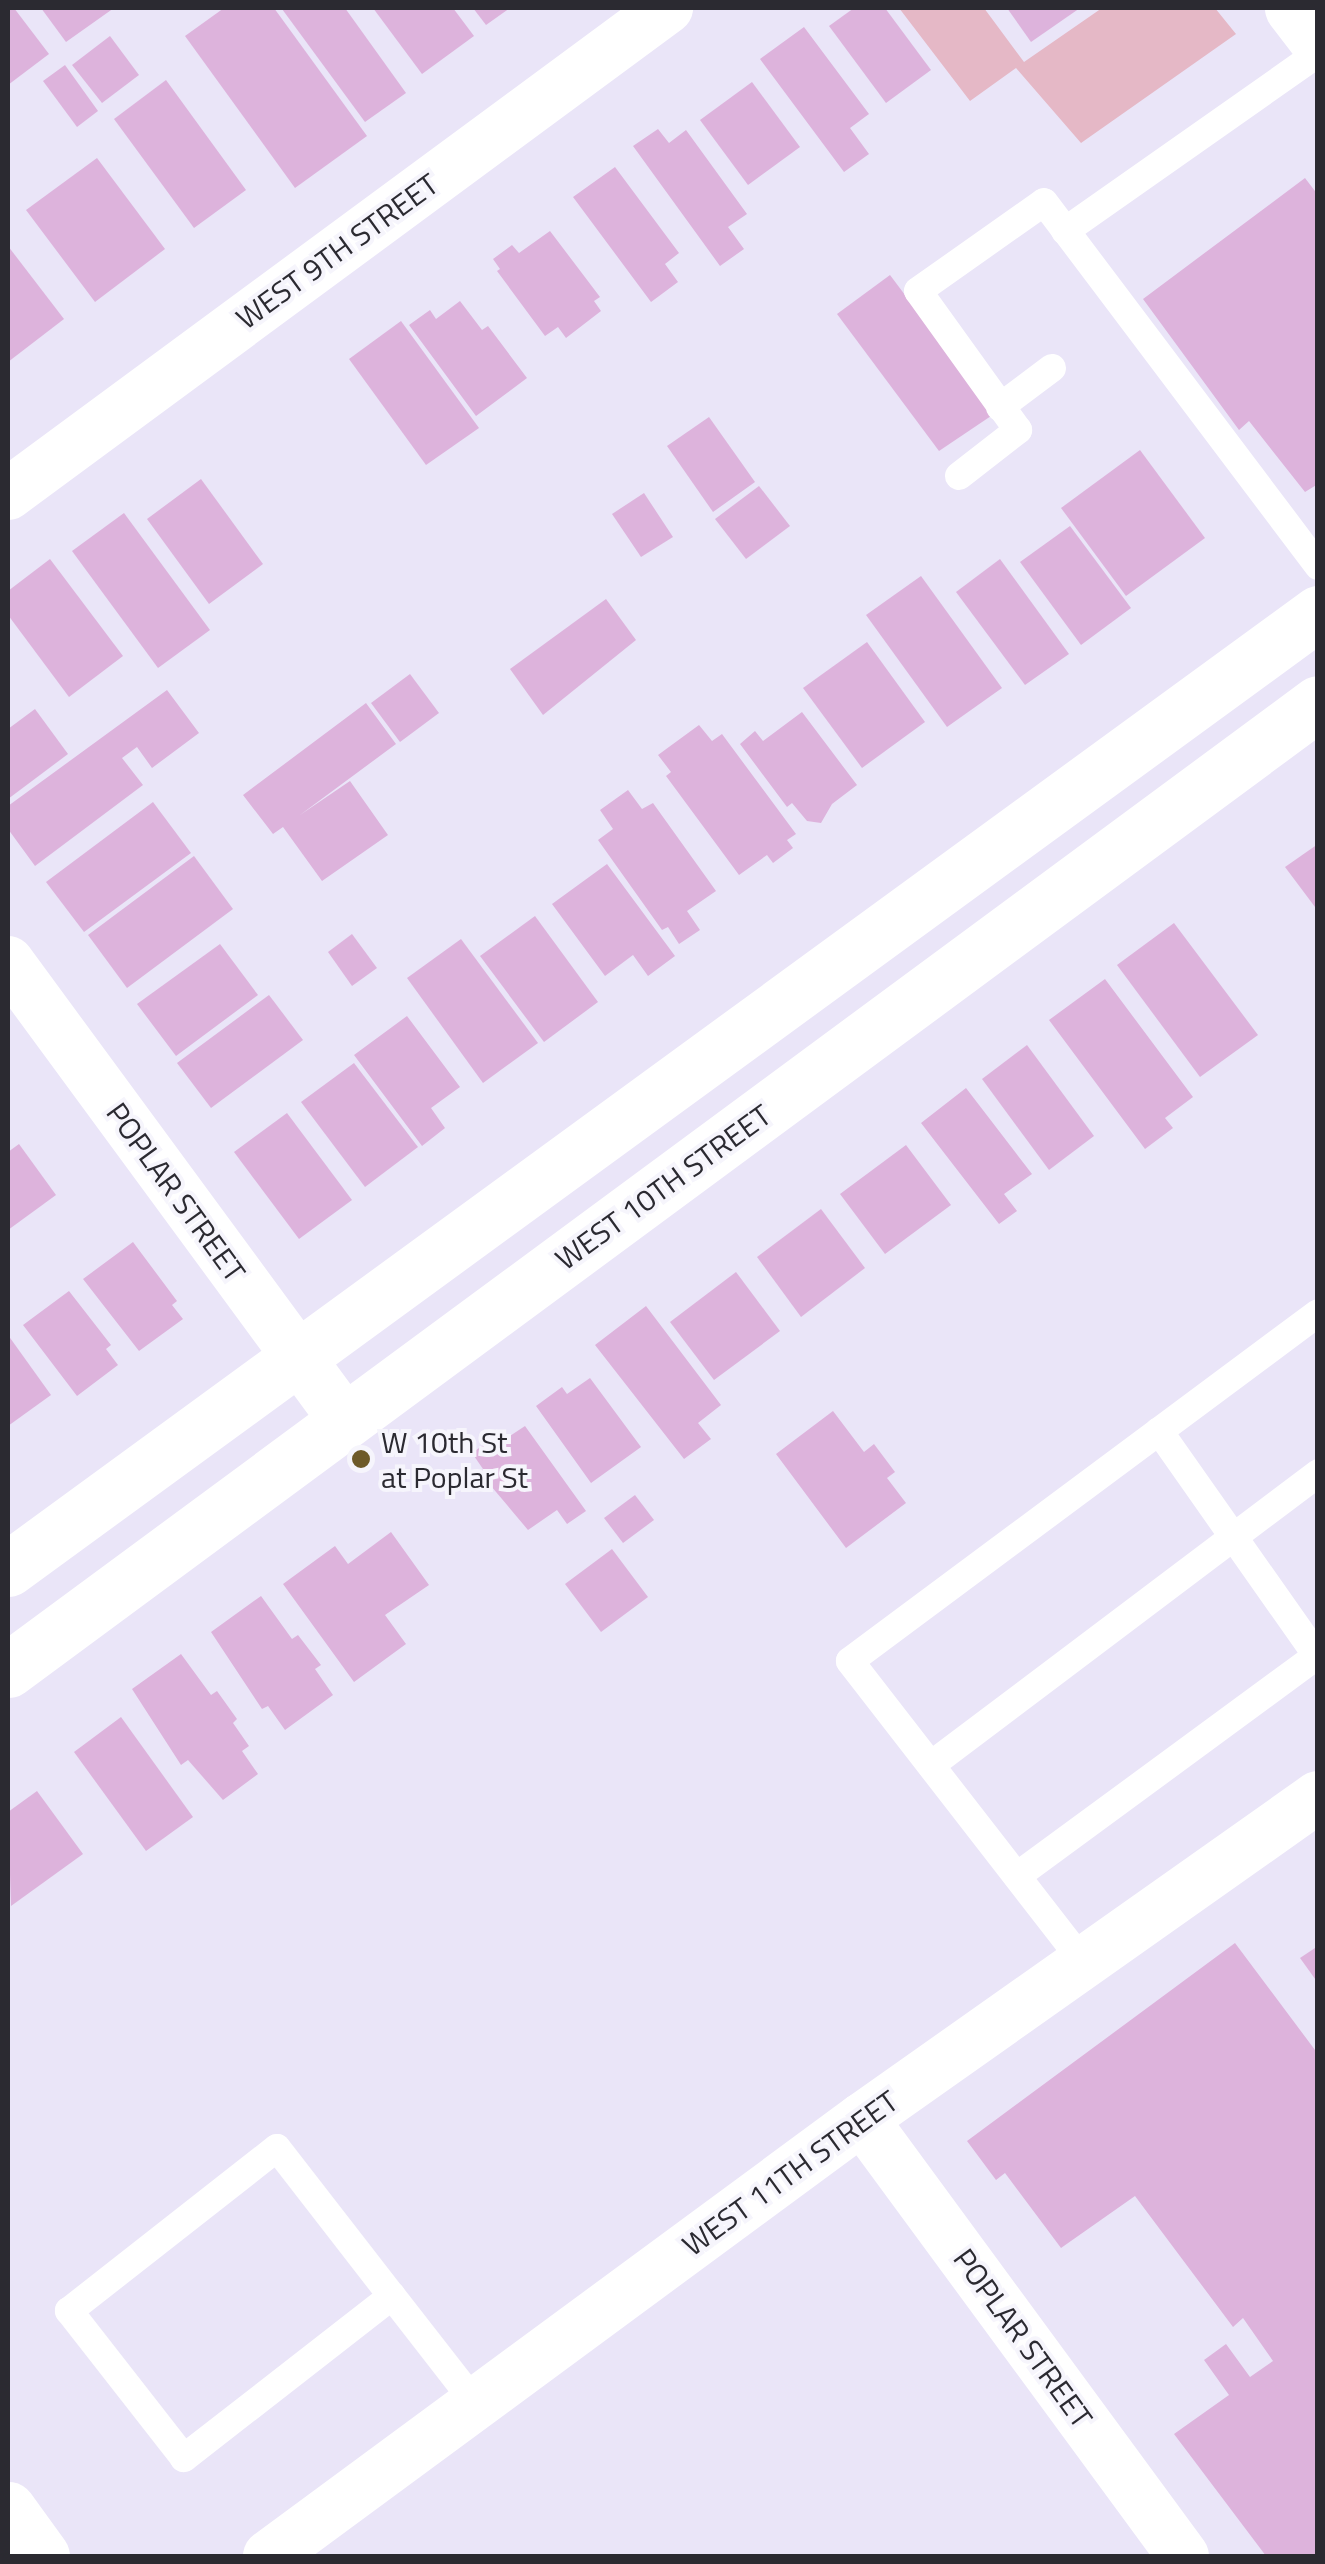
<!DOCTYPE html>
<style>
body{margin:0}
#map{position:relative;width:1325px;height:2564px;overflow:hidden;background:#eae5f8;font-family:"Titillium Web",sans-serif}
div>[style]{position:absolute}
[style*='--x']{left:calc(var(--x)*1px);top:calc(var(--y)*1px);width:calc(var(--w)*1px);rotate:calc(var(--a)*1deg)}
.green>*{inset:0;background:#e5b8c6}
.building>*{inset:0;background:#ddb3dc}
.service>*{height:28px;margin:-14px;padding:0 14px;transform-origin:14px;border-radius:14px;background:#fff}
.minor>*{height:52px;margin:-26px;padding:0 26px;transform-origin:26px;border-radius:26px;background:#fff}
.tertiary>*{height:55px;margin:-27.5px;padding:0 27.5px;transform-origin:27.5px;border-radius:27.5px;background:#fff}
.dots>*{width:28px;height:28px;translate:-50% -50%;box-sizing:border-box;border:5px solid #f6f5fc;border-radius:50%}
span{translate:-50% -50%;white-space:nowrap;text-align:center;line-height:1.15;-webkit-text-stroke:8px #f6f5fc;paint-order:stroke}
.street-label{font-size:30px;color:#2b2a31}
.poi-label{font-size:30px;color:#2b2a31}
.left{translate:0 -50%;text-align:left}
.frame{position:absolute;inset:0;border:10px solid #2b2a31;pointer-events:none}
</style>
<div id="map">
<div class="green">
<i style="clip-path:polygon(899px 8px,984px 8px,1024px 62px,1102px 8px,1215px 8px,1236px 34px,1081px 143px,1016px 68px,970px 101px)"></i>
</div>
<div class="building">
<i style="clip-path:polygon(8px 8px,14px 8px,49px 54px,8px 85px)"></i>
<i style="clip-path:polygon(41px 8px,114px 8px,66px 42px)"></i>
<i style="clip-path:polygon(224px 8px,274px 8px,367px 136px,295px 188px,185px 36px)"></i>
<i style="clip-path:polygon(345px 8px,406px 93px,365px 122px,282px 9px)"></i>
<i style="clip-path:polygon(373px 8px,453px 8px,474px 36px,422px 74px)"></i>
<i style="clip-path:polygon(473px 8px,510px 8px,486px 25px)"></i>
<i style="clip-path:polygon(854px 8px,885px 8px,931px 70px,886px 103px,829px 26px)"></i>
<i style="clip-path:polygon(1007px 8px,1080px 8px,1031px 42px)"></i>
<i style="clip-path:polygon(804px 27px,869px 114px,850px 128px,869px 154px,844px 172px,760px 59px)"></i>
<i style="clip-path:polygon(110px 36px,139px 75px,102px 103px,72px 65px)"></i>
<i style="clip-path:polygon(65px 65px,98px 111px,77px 127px,43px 81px)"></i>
<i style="clip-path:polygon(166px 80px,246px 190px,194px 228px,114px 119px)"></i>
<i style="clip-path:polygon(752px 82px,800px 147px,748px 185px,700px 120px)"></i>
<i style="clip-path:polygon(658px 129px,669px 143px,686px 130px,747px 214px,728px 227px,744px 249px,720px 266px,633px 146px)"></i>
<i style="clip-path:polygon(97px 158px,165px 249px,95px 302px,26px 210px)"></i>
<i style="clip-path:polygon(615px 167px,679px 253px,665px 264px,678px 282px,651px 302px,573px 197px)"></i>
<i style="clip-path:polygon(1305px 178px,1318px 195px,1318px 484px,1305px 492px,1249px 421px,1239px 430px,1143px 299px)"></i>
<i style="clip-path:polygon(550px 231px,600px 297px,594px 301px,601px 311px,566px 338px,558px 327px,545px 336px,497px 271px,500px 269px,493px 259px,512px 245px,519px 253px)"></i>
<i style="clip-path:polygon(8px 246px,64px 319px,8px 362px)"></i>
<i style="clip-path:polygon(890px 275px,994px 414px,939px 451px,837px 314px)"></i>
<i style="clip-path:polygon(460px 301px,482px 330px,488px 326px,527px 378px,476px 416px,409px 325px,430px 310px,436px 319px)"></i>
<i style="clip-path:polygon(401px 321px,479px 428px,426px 465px,349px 359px)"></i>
<i style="clip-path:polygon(709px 417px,755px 482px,713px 512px,667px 446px)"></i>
<i style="clip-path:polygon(1140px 450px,1205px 538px,1126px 596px,1061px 508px)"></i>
<i style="clip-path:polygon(201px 479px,263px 564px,209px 604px,147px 519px)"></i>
<i style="clip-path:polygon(759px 486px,790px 526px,746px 559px,715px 519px)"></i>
<i style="clip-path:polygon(644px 493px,673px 537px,641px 557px,612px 514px)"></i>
<i style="clip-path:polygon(124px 513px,210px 630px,158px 668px,72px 551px)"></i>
<i style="clip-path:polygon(1070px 526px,1131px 608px,1081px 645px,1020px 562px)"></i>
<i style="clip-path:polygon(50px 559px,123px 656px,69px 697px,8px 615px,8px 591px)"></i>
<i style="clip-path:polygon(1000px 559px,1069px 654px,1025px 685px,956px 592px)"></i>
<i style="clip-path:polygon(921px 576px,1002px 688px,947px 727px,866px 615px)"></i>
<i style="clip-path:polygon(606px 599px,636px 640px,543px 715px,510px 669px)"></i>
<i style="clip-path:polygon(867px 642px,925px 722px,862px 768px,803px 688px)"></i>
<i style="clip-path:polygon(410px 674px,439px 713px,400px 742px,371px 703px)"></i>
<i style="clip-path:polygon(167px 690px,199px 733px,152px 768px,137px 747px,122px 758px,143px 785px,35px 866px,8px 829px,8px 806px)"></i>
<i style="clip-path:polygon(366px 703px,396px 744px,300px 815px,350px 781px,388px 835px,322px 881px,283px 827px,273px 834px,243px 795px)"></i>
<i style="clip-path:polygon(35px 709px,68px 754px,8px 799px,8px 729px)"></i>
<i style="clip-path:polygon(802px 712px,857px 785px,832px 804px,821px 823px,807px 821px,792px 803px,787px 807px,740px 744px,755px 731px,763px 741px)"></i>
<i style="clip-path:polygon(699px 725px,712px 741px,722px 734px,796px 834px,787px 840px,793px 848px,773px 863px,767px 855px,739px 875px,666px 776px,671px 772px,658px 755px)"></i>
<i style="clip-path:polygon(628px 790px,642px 809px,653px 803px,716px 891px,687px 911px,700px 930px,679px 944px,668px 927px,662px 930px,598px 840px,613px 829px,600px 810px)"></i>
<i style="clip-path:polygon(153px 802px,191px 853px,84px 932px,46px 882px)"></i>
<i style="clip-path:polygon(1318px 844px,1318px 911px,1285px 867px)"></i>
<i style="clip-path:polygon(194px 856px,233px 909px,127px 988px,88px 935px)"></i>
<i style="clip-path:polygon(607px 864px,675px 956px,648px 976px,633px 955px,605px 976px,552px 904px)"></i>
<i style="clip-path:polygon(535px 916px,598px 1002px,544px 1042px,480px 956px)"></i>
<i style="clip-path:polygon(1174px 923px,1258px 1035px,1200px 1077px,1117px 965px)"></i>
<i style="clip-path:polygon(352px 934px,377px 968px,352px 986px,328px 952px)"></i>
<i style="clip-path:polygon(461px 939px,538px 1043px,483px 1083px,407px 978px)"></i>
<i style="clip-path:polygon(220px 944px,258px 995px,176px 1056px,137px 1004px)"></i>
<i style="clip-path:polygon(1105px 979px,1193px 1097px,1165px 1118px,1173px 1128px,1145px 1149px,1049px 1020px)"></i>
<i style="clip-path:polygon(269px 995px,303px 1040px,211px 1108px,177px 1063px)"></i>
<i style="clip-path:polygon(407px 1016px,460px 1087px,431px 1108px,445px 1128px,422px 1146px,354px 1055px)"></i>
<i style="clip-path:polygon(1027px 1045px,1094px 1136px,1049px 1170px,982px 1079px)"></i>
<i style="clip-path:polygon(354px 1063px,418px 1147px,365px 1187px,301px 1102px)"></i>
<i style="clip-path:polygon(966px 1088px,1032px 1174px,1004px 1194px,1017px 1211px,999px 1224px,921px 1123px)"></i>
<i style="clip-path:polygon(287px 1113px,352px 1200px,299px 1239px,234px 1152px)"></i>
<i style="clip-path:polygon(19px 1144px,56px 1195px,8px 1230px,8px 1152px)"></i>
<i style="clip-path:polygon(906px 1145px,951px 1205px,885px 1254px,840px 1194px)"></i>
<i style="clip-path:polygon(821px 1209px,865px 1268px,801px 1317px,757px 1257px)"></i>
<i style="clip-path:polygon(133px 1242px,177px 1301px,172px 1305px,183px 1319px,139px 1351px,83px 1279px)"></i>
<i style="clip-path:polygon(736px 1272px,780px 1331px,714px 1380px,670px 1322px)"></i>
<i style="clip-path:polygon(69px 1291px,111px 1345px,106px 1349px,118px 1365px,77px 1396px,23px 1325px)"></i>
<i style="clip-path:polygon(646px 1306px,721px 1405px,698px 1423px,711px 1439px,684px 1459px,595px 1345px)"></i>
<i style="clip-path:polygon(8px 1335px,51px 1395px,8px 1426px)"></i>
<i style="clip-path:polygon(590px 1378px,641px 1447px,591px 1483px,536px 1406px,562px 1387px,567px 1394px)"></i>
<i style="clip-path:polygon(833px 1411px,864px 1452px,874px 1444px,895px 1472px,887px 1478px,906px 1503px,846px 1548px,776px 1454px)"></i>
<i style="clip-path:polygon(525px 1426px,586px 1511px,567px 1524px,557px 1510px,528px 1530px,480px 1473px,483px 1469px,472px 1453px,496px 1436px,501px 1442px)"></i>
<i style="clip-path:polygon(635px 1495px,654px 1520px,623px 1543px,604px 1518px)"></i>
<i style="clip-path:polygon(391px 1532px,429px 1585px,385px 1615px,406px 1644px,354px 1682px,283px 1584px,335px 1546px,348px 1564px)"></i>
<i style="clip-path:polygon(612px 1549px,648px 1597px,601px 1632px,565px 1584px)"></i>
<i style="clip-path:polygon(261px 1596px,292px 1639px,298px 1635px,321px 1665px,315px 1669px,333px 1695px,285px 1730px,268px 1706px,262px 1709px,211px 1632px)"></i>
<i style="clip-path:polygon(181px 1654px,211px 1695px,217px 1691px,237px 1719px,233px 1723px,249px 1746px,242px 1751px,258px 1774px,223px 1800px,188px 1760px,181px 1765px,132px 1689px)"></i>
<i style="clip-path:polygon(121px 1717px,193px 1817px,146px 1851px,74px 1752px)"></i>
<i style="clip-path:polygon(37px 1791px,83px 1854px,11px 1906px,8px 1812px)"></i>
<i style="clip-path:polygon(1235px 1943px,1318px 2054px,1318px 2556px,1266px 2556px,1174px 2434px,1229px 2395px,1204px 2360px,1226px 2344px,1250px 2377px,1273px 2361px,1243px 2318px,1233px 2327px,1135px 2196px,1061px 2248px,1005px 2173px,996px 2180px,967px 2141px)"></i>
<i style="clip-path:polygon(1318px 1946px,1318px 1983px,1300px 1958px)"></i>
</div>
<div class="service">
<i style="--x:1065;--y:231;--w:309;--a:-35.1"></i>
<i style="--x:1000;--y:407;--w:65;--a:-36.9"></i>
<i style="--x:959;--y:476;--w:75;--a:-37.9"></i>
<i style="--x:1018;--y:430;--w:171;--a:-125.7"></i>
<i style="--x:918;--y:291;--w:154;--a:-35.2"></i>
<i style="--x:1044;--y:202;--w:456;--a:53"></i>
<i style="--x:1159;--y:1431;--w:275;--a:54.9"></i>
<i style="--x:931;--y:1765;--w:485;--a:-37"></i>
<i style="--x:1017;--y:1876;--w:373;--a:-36.3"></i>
<i style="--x:1084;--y:1963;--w:382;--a:-127.8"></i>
<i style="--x:850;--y:1661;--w:583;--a:-36.63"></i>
<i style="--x:392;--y:2296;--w:264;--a:142.1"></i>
<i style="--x:184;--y:2458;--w:187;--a:-128"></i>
<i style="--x:69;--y:2311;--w:264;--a:-38.1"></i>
<i style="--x:277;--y:2148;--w:187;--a:52.2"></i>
<i style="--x:392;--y:2296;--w:137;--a:52.1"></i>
</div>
<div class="minor">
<i style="--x:8;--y:494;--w:819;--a:-36.41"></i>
<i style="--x:8;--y:962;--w:571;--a:53.69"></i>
<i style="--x:862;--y:2119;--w:542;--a:53.7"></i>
<i style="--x:269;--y:2556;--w:737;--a:-36.39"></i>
<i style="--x:862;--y:2119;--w:558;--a:-35.23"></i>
</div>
<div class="tertiary">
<i style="--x:1292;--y:8;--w:43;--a:52.6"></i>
<i style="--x:8;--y:1569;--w:1622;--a:-36.12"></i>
<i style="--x:8;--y:1670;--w:1628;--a:-36.43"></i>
<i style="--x:8;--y:2509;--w:58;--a:54.1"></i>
</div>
<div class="dots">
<i style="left:361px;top:1459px;background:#6e5a29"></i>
</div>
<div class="street-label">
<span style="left:337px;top:251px;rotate:-36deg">WEST 9TH STREET</span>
<span style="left:663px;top:1187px;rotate:-36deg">WEST 10TH STREET</span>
<span style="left:176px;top:1192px;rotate:54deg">POPLAR STREET</span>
<span style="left:790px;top:2173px;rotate:-36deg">WEST 11TH STREET</span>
<span style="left:1023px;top:2338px;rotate:54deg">POPLAR STREET</span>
</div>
<div class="poi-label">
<span class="left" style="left:381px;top:1459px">W 10th St<br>at Poplar St</span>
</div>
<div class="frame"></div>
</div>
